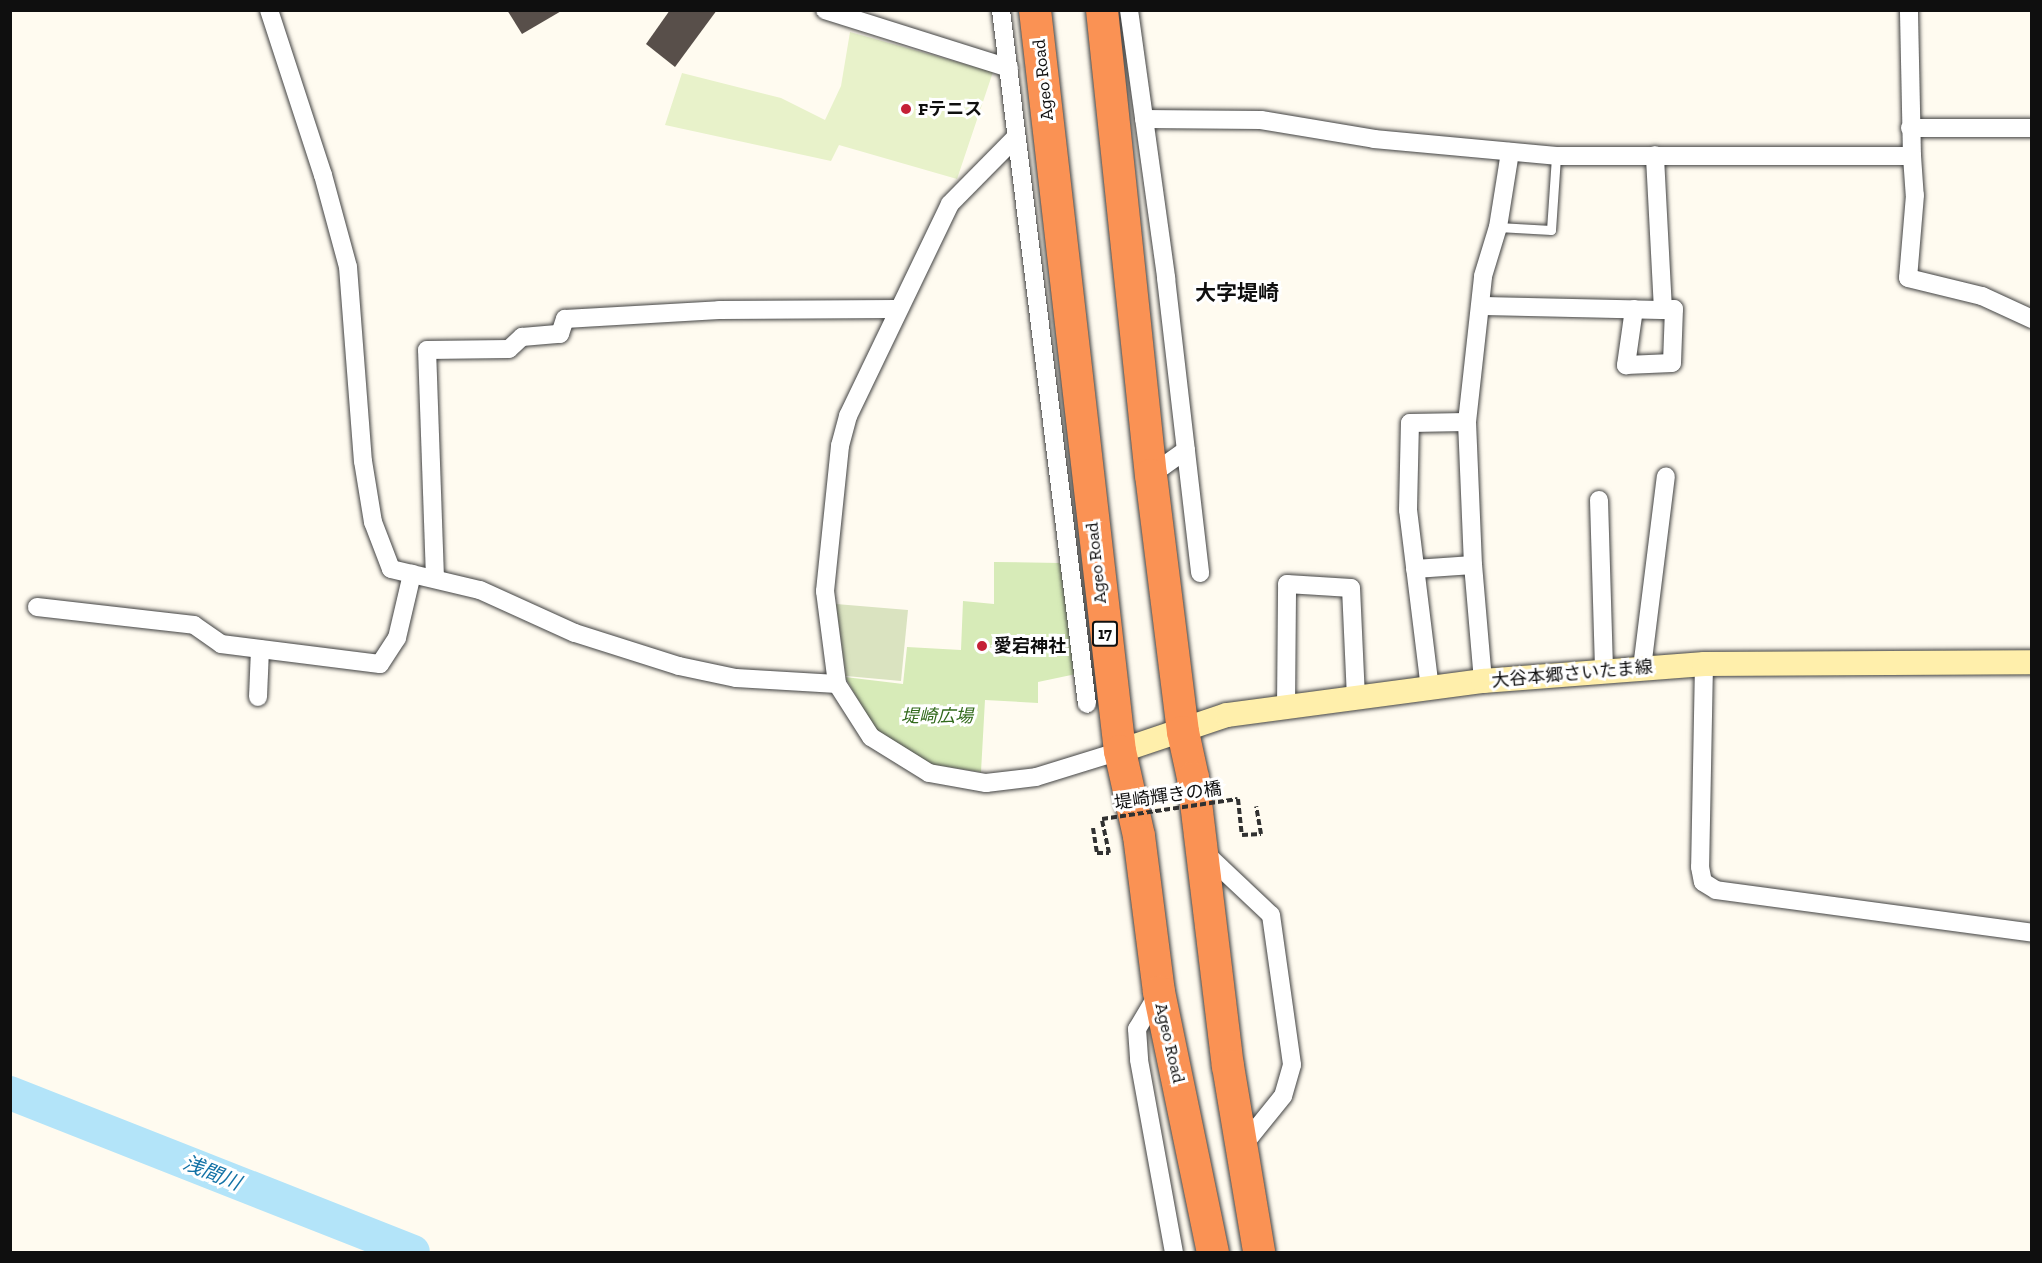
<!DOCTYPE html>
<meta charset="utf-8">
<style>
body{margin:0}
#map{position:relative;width:2042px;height:1263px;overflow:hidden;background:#fffbf0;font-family:"Zilla Slab","Noto Sans JP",serif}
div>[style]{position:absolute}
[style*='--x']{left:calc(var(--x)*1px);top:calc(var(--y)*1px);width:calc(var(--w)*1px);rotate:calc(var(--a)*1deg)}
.green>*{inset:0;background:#d7ebb8}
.cemetery>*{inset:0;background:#dae3c0}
.pitch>*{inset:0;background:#e8f2ca}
.river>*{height:34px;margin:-17px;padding:0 17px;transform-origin:17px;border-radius:17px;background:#b3e4f9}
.building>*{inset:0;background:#584f4a}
.path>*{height:4px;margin-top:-2px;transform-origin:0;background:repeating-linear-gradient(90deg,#313131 0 6px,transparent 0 9px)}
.roads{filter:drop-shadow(0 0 2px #424242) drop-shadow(0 0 2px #424242)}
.lane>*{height:9px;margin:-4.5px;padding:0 4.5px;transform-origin:4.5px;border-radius:4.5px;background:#fff}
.street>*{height:18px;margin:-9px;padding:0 9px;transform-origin:9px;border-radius:9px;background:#fff}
.secondary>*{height:24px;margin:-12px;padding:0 12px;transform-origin:12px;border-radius:12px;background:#ffefab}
.highway>*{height:32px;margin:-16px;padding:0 16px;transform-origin:16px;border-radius:16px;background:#fa9254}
.path-bridge>*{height:4px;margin-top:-2px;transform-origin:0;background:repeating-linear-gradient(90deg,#313131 0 6px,transparent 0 9px)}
.dots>*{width:16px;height:16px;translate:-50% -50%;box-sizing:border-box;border:3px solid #fff;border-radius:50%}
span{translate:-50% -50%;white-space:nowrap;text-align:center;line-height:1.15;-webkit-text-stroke:6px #fff;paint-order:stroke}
.shield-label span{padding:2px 4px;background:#fff;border:2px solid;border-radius:4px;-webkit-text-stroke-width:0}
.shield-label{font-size:16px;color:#0f0f0f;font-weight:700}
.street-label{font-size:18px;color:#0f0f0f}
.poi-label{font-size:18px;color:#0f0f0f;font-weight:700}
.left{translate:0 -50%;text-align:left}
.park-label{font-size:18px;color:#326a1c;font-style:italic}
.water-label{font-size:20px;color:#1272a6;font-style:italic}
.quarter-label{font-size:21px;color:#0f0f0f;font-weight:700}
.frame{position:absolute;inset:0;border:12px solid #0f0f0f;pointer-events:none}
</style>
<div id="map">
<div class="green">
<i style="clip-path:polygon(994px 562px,1060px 563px,1076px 674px,1038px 682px,1038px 703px,985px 700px,981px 772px,923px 763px,876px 730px,845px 677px,903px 684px,907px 647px,961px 650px,963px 601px,994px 604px)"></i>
</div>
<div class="cemetery">
<i style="clip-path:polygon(836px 604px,908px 610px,901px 681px,846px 676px)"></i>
</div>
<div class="pitch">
<i style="clip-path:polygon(850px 32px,993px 72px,957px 179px,839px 145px,831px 161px,665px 125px,682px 73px,781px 98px,825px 120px,841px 86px)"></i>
</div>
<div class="river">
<i style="--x:10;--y:1093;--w:433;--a:21.5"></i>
</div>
<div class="building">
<i style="clip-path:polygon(507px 10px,563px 10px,522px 34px)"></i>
<i style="clip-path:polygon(670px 10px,717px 10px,675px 67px,646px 44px)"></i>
</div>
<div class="path">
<i style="--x:1238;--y:799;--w:36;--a:84"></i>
<i style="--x:1242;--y:835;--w:19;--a:-3"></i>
<i style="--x:1261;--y:834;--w:28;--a:-100"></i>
<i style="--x:1093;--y:828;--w:25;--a:81"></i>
<i style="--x:1097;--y:853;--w:12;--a:0"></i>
<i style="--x:1109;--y:853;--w:35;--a:-102"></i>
</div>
<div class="roads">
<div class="lane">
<i style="--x:1498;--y:227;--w:53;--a:3.2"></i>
<i style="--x:1551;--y:230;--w:74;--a:-86.1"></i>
</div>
<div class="street">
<i style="--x:269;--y:10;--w:174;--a:71.9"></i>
<i style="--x:323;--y:175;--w:95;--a:74.8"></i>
<i style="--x:348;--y:267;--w:195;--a:85.6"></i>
<i style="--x:363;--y:461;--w:62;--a:80.7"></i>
<i style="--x:373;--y:522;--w:50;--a:69"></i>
<i style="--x:391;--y:569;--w:91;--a:13.3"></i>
<i style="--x:480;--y:590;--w:104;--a:24.4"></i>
<i style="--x:575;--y:633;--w:109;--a:17.6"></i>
<i style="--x:679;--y:666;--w:58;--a:11.9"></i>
<i style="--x:736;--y:678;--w:101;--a:3.4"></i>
<i style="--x:825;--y:10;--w:193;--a:17.5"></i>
<i style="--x:1001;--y:10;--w:699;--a:82.94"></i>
<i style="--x:1129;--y:10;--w:271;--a:82.1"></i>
<i style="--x:1166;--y:278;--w:297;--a:83.4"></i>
<i style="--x:1144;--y:119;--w:117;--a:0.5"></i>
<i style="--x:1261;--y:120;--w:115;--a:9.5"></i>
<i style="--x:1374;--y:139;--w:183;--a:5.3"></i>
<i style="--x:1556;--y:156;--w:356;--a:0"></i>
<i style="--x:1912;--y:156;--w:146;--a:-91.2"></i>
<i style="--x:1910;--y:128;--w:122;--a:0"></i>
<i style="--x:1015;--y:138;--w:93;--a:134.6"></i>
<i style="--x:950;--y:204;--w:235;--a:115.7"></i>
<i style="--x:848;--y:416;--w:31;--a:105"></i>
<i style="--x:840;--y:446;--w:146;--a:95.9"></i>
<i style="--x:825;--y:591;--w:94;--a:82.6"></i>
<i style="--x:837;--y:684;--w:63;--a:57.3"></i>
<i style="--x:871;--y:737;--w:68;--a:31.8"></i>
<i style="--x:929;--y:773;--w:58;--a:10"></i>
<i style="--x:986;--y:783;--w:50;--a:-6.8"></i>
<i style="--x:1036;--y:777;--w:88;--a:-17.2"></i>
<i style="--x:1912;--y:156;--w:39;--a:86"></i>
<i style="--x:1915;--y:195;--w:83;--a:94.8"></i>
<i style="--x:1908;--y:278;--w:76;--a:13.7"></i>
<i style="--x:1982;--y:296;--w:55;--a:24.7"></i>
<i style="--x:1482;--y:306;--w:181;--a:1.3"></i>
<i style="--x:1663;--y:310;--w:155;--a:-93"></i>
<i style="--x:1634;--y:309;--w:57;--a:98.1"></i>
<i style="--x:1626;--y:365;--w:46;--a:-2.5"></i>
<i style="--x:1672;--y:363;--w:54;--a:-87.9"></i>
<i style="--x:1674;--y:309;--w:11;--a:175"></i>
<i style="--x:1151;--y:475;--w:43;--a:-35.5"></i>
<i style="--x:1599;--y:500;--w:171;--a:88.3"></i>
<i style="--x:1415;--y:569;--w:58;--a:-3.9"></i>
<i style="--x:435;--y:578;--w:228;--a:-92"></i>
<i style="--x:427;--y:350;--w:82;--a:-0.7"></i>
<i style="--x:509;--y:349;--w:18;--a:-43"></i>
<i style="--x:522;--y:337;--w:38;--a:-5"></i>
<i style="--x:560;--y:334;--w:16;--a:-72"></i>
<i style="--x:565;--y:319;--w:154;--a:-3.3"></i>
<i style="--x:719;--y:310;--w:177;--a:-0.3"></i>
<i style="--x:37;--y:607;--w:158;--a:6.5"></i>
<i style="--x:194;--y:625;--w:33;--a:35"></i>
<i style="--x:221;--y:644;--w:160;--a:7.2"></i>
<i style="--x:380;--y:664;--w:31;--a:-57"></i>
<i style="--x:397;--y:638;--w:66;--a:-76.8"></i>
<i style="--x:1704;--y:664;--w:203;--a:91.1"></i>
<i style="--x:1700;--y:867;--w:15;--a:79"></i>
<i style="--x:1703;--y:882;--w:15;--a:32"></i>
<i style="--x:1716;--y:890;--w:319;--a:7.7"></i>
<i style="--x:1642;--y:668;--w:193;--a:-82.9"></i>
<i style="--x:1483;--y:681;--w:116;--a:-94.9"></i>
<i style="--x:1473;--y:565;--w:143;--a:-92.4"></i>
<i style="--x:1467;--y:422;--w:147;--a:-83.7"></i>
<i style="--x:1483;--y:276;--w:51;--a:-73"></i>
<i style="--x:1498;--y:227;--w:76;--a:-80.9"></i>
<i style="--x:1430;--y:689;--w:180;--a:-97"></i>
<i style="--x:1408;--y:510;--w:87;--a:-88.7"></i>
<i style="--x:1410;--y:423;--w:57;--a:-1"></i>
<i style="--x:258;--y:697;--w:48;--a:-87.6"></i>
<i style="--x:1286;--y:708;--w:124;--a:-89.5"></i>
<i style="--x:1287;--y:584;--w:64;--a:3.6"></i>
<i style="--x:1351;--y:588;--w:111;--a:87.4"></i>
<i style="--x:1203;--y:851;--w:93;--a:43.3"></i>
<i style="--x:1271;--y:915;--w:151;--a:82"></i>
<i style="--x:1292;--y:1065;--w:32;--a:106"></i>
<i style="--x:1283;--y:1096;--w:67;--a:128.9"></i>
<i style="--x:1159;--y:992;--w:43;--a:120.7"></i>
<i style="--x:1137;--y:1029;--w:31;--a:86"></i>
<i style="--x:1139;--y:1060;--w:195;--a:79.7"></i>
</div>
<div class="secondary">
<i style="--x:1120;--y:751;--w:113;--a:-18.6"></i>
<i style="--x:1227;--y:715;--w:258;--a:-7.6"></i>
<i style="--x:1483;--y:681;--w:222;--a:-4.4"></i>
<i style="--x:1704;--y:664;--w:328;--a:-0.3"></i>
</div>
<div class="highway">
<i style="--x:1035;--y:10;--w:746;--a:83.46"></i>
<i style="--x:1120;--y:751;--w:87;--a:77.4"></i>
<i style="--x:1139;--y:836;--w:157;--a:82.7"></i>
<i style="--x:1159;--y:992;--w:266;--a:78.3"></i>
<i style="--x:1102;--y:10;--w:468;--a:84"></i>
<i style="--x:1151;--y:475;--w:259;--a:82.9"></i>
<i style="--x:1183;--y:732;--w:47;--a:77.7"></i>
<i style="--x:1193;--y:778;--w:290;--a:83.1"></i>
<i style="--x:1228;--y:1066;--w:189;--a:80.5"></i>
</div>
</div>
<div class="path-bridge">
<i style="--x:1102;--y:819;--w:137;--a:-8.4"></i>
</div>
<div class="dots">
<i style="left:906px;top:109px;background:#c52036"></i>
<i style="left:982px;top:646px;background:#c52036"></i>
</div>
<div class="shield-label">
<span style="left:1105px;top:634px">17</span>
</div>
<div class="street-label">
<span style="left:1043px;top:80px;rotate:-96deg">Ageo Road</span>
<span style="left:1096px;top:563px;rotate:-96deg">Ageo Road</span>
<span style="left:1572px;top:674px;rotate:-5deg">大谷本郷さいたま線</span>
<span style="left:1168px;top:796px;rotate:-8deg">堤崎輝きの橋</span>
<span style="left:1170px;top:1043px;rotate:77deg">Ageo Road</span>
</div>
<div class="poi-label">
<span class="left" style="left:918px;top:109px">Fテニス</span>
<span class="left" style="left:994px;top:646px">愛宕神社</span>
</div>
<div class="park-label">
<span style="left:937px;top:716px">堤崎広場</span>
</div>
<div class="water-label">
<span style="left:212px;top:1173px;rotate:22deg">浅間川</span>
</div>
<div class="quarter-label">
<span style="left:1237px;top:293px">大字堤崎</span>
</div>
<div class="frame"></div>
</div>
